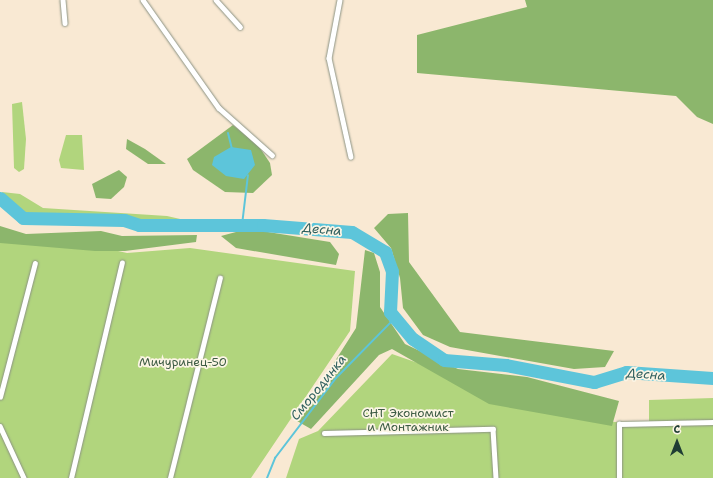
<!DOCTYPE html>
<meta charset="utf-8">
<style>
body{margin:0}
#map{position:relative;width:713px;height:478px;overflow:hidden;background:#f9e9d3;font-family:"Shantell Sans",sans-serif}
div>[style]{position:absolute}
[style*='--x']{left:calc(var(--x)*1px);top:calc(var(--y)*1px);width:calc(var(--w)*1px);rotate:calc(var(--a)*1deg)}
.green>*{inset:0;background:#b1d57d}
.forest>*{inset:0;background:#8cb66c}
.water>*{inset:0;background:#5dc5da}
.stream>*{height:2px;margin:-1px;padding:0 1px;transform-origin:1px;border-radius:1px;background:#5dc5da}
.river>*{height:13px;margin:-6.5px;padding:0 6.5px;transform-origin:6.5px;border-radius:6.5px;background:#5dc5da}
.roads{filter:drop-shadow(0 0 1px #8c9384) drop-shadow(0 0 1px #8c9384)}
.lane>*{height:4.5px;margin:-2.25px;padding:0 2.25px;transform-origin:2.25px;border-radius:2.25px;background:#fff}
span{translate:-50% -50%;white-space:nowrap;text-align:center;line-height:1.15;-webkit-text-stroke:3.5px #fcf5e5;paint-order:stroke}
.park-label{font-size:12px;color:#3c5b43}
.water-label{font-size:13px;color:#2e5f5e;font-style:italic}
.north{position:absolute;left:657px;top:422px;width:40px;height:40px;-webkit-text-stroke:3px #fcf5e5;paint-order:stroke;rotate:0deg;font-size:11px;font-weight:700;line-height:16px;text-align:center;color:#1f3d34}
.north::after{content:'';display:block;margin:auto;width:14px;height:18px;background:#1f3d34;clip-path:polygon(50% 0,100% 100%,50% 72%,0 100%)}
</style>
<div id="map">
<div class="green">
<i style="clip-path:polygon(22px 102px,26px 139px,24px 169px,19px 172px,14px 168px,12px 104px)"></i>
<i style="clip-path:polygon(66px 135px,82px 135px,84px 170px,61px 168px,59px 160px)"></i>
<i style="clip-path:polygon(2px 192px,20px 194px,43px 208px,167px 216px,189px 221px,193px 229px,123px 218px,24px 216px,6px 204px)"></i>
<i style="clip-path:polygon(0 238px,96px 246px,127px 253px,190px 248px,355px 271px,350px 331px,251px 478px,0 478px)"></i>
<i style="clip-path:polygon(392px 354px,573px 417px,615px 422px,649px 421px,649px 400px,713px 398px,713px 478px,286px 478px,299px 439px,318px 431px)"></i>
</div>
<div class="forest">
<i style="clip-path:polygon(525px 0,713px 0,713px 124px,697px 117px,676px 96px,417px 73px,417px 35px,527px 7px)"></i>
<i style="clip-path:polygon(233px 125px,258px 145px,270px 163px,272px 175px,253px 193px,225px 192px,193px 170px,187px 159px)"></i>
<i style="clip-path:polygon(127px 139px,145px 149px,166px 164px,148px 164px,126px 149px)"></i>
<i style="clip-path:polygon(119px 170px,127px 177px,124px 187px,111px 199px,96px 198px,92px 184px)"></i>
<i style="clip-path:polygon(408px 213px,409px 262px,460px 332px,614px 351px,605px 367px,574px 369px,450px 347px,423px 335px,403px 308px,400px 278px,391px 248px,374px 228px,388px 214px)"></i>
<i style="clip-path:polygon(0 226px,26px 234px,101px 231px,122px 236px,197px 235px,196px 242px,125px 251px,95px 251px,0 243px)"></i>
<i style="clip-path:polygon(236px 232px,268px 232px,330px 242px,339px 254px,336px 265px,236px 248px,221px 236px)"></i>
<i style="clip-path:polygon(365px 250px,374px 253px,380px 272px,380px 307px,405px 344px,458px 369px,527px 377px,619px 401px,612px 426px,489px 404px,392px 349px,379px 355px,311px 429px,297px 421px,356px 328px)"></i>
</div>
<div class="water">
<i style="clip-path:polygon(231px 147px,251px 150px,255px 165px,244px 179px,226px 176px,212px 165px,214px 157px)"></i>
</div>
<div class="stream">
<i style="--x:228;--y:133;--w:16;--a:76"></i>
<i style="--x:242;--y:225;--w:50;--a:-83.2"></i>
<i style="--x:267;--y:478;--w:22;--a:-68"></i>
<i style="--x:275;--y:458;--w:101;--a:-52.7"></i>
<i style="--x:336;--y:378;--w:84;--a:-45.5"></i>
</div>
<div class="river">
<i style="--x:0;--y:198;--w:30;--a:41"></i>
<i style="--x:23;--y:218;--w:101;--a:1.1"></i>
<i style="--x:124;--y:220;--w:16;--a:18"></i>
<i style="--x:139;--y:225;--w:124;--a:0"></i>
<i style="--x:263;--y:225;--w:89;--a:4.5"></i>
<i style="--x:352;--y:232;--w:39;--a:31"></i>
<i style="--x:385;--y:252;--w:20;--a:70"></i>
<i style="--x:392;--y:271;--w:41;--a:92.8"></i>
<i style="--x:390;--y:312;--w:35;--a:50"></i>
<i style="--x:413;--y:339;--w:37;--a:34"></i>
<i style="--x:444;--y:360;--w:62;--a:4.6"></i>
<i style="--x:506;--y:365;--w:90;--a:10.9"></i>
<i style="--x:594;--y:382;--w:34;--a:-17"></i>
<i style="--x:626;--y:372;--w:87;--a:3.9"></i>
</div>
<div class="roads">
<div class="lane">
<i style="--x:63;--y:0;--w:23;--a:85"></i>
<i style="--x:143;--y:0;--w:132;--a:54.9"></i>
<i style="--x:219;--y:108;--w:71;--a:41.6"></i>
<i style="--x:216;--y:0;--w:36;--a:48"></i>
<i style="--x:340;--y:0;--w:59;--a:100.7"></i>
<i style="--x:329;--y:58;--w:101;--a:77.5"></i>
<i style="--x:0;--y:397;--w:138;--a:-75.4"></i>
<i style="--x:0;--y:426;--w:57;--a:65.2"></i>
<i style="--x:324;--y:433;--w:169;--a:-1.4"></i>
<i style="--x:493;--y:429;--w:49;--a:86.5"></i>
<i style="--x:71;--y:478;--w:221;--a:-76.7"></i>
<i style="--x:170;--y:478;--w:206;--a:-76"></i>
<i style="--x:619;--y:478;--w:54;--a:-90"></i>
<i style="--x:619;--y:424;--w:94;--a:-1.2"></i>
</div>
</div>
<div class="park-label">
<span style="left:183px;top:363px">Мичуринец-50</span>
<span style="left:408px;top:421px">СНТ Экономист<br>и Монтажник</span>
</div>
<div class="water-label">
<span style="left:322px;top:230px;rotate:5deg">Десна</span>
<span style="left:646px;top:375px;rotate:4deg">Десна</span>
<span style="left:319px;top:388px;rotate:-51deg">Смородинка</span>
</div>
<div class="north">С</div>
</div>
